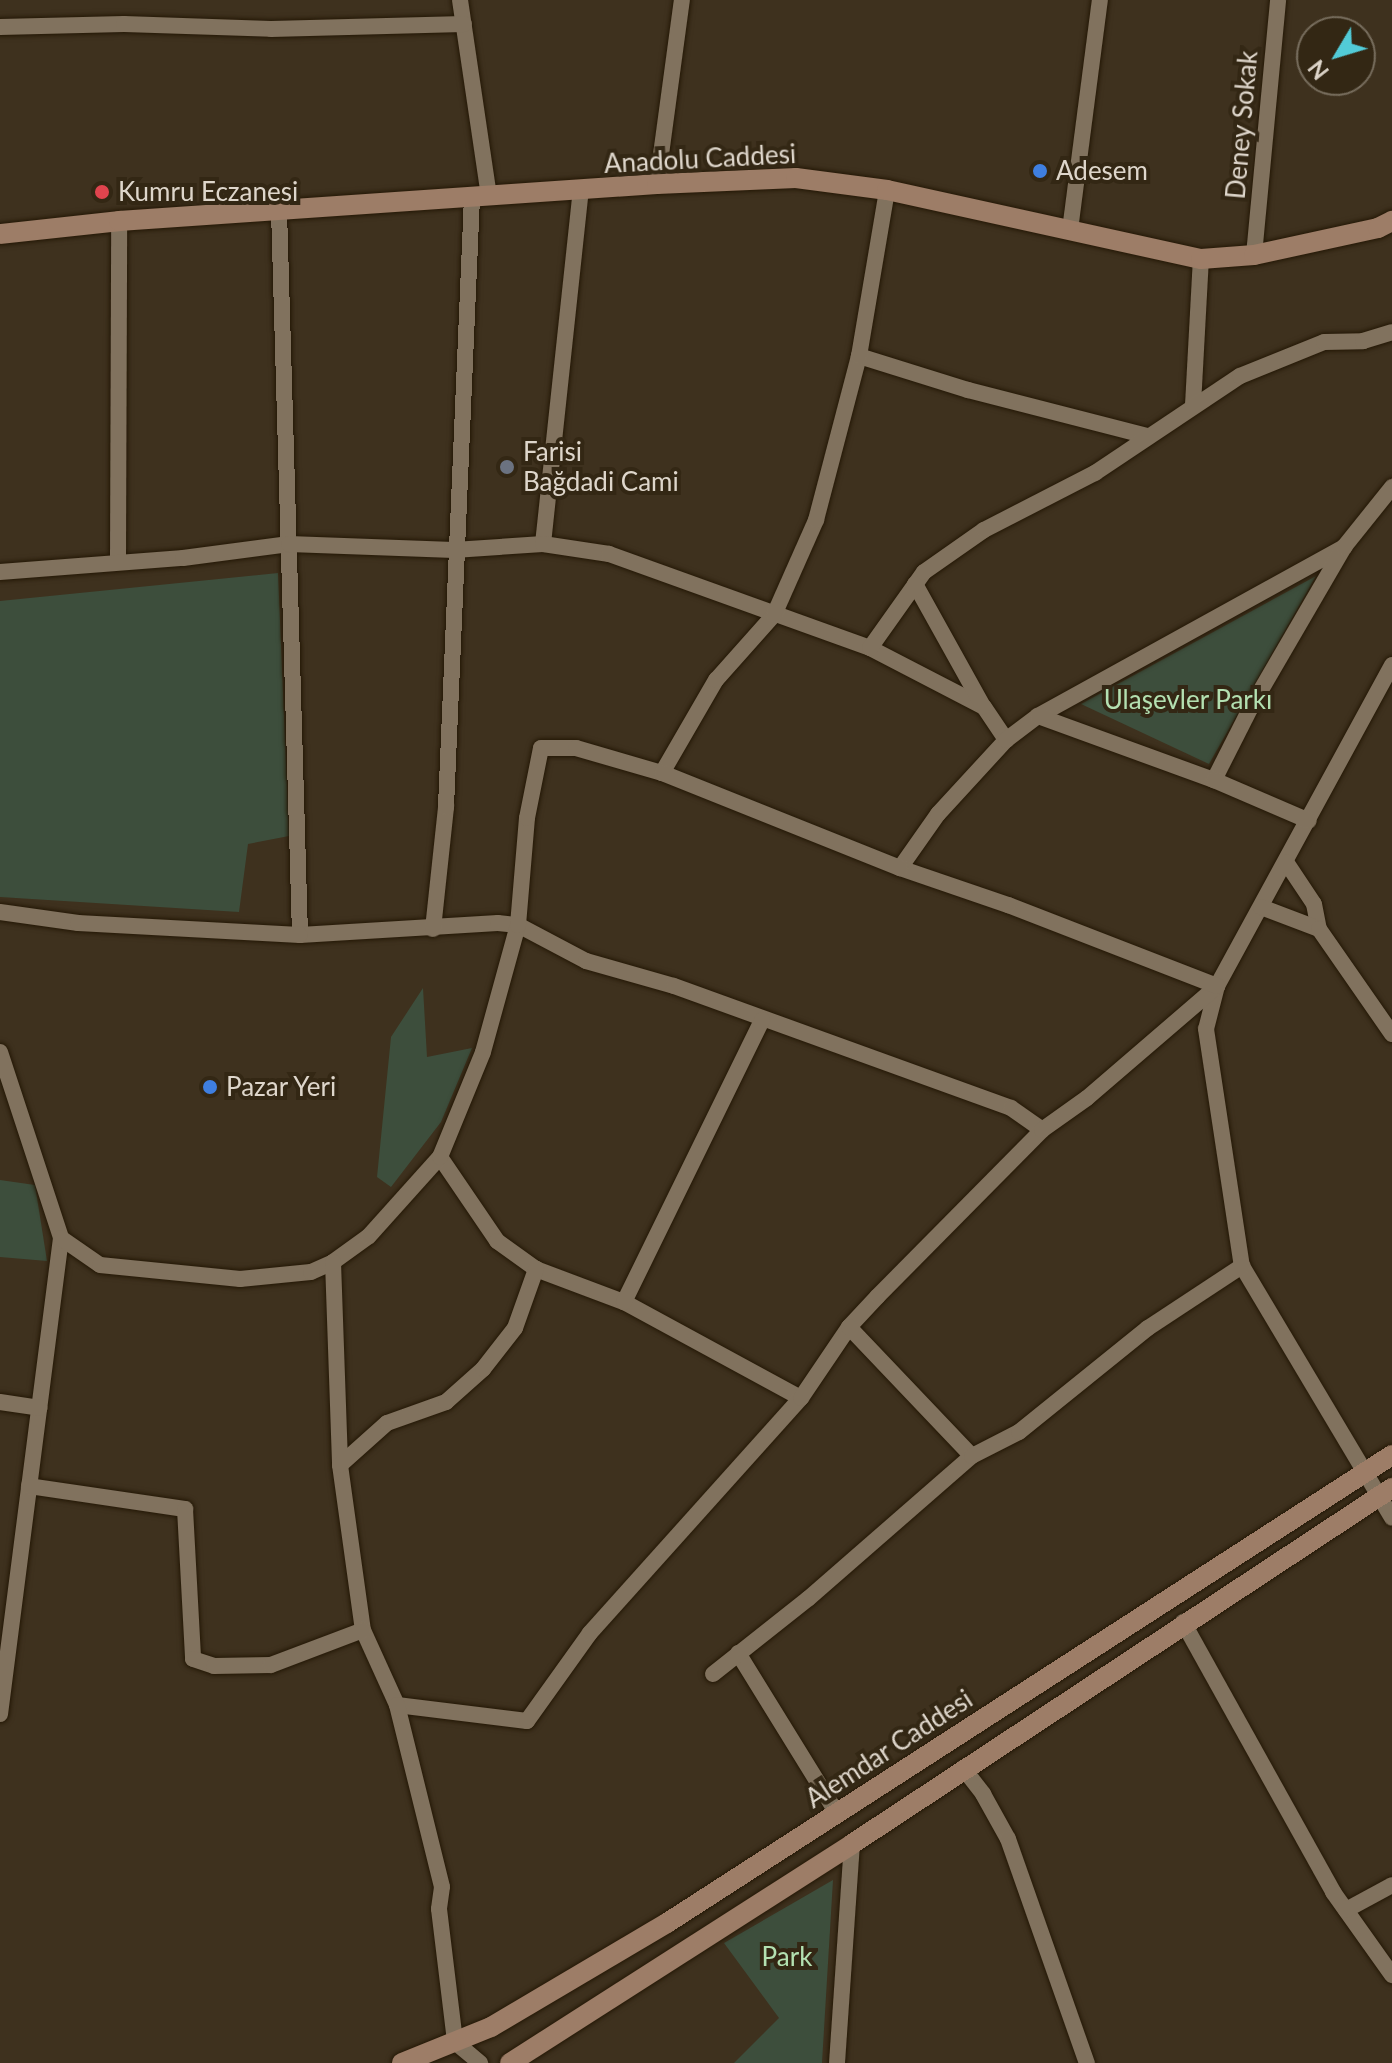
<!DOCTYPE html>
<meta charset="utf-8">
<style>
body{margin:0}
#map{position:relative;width:1392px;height:2063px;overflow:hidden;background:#3e311e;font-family:Lato,sans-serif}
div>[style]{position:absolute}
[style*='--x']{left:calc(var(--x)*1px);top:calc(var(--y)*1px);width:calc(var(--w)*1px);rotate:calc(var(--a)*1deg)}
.green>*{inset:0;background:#3d4e3c}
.roads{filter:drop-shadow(0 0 2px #241806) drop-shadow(0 0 2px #241806)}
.street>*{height:16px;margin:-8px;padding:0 8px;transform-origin:8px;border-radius:8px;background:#81725e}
.secondary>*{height:20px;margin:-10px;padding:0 10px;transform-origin:10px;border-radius:10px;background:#9d7d67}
.dots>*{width:22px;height:22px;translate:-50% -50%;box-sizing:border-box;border:4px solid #332714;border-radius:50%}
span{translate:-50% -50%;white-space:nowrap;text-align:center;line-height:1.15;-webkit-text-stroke:8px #332714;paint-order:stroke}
.street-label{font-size:26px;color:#ded6cb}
.poi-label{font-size:26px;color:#ded6cb}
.left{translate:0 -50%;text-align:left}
.park-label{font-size:26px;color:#b3e0b1}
.north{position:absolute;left:1296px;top:16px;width:80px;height:80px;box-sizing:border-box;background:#332714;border:2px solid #776d5d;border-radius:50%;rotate:232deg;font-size:22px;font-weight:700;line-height:32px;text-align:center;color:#ded6cb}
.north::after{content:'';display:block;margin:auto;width:28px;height:36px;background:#52cbd7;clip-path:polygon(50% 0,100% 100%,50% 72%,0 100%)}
</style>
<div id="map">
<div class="green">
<i style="clip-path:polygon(278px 573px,289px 836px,248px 844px,239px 912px,0 897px,0 601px)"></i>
<i style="clip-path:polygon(1316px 576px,1209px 764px,1081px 704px)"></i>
<i style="clip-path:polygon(423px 988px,427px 1057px,472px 1048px,441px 1122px,391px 1187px,377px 1177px,391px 1037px)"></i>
<i style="clip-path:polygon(0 1180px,35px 1185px,47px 1261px,0 1257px)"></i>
<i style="clip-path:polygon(833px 1880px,822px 2063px,734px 2063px,779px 2018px,724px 1943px)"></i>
</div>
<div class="roads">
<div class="street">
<i style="--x:460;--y:0;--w:199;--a:81.6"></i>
<i style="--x:0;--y:27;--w:124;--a:-1.4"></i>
<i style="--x:124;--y:24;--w:147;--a:1.9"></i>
<i style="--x:271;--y:29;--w:193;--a:-1.5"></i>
<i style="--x:657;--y:184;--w:186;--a:-82.3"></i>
<i style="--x:279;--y:210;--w:725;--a:88.34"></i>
<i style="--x:300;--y:935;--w:198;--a:-3.5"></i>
<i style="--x:498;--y:923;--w:20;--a:6"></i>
<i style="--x:518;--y:925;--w:77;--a:27.9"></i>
<i style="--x:586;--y:961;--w:91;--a:15.9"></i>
<i style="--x:674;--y:986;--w:358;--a:19.9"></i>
<i style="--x:1011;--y:1108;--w:38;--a:35"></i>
<i style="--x:1070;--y:230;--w:232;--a:-82.6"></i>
<i style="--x:1254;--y:255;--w:256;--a:-84.6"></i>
<i style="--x:859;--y:356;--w:114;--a:17.3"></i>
<i style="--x:968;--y:390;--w:185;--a:14.4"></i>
<i style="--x:1193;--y:405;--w:146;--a:-86.9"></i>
<i style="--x:543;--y:544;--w:355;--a:-83.9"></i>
<i style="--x:118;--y:561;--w:340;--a:-89.8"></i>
<i style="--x:0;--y:572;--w:184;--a:-4.4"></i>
<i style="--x:183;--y:558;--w:107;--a:-7.5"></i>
<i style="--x:289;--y:544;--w:165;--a:2.1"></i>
<i style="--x:454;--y:550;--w:89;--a:-3.9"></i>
<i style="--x:543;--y:544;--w:67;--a:8.6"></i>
<i style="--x:609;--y:554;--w:277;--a:19.8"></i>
<i style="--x:870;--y:648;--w:128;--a:27.4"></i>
<i style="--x:984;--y:707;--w:40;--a:56"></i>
<i style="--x:915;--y:584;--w:140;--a:60.9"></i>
<i style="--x:870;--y:648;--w:93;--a:-54.6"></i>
<i style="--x:924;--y:572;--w:73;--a:-35"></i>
<i style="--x:984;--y:530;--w:125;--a:-27.2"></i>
<i style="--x:1095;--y:473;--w:174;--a:-33.8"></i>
<i style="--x:1240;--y:376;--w:91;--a:-22"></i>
<i style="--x:1324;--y:342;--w:39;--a:-1"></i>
<i style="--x:1363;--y:341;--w:30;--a:-17"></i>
<i style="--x:1392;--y:665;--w:366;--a:118.6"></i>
<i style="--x:1217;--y:986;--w:44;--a:104.3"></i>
<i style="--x:1206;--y:1029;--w:240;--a:81.4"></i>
<i style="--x:1242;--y:1266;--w:293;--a:59.2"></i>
<i style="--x:1038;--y:716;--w:350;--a:-28.9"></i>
<i style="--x:1214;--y:780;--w:82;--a:-63.1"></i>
<i style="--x:1251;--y:707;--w:185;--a:-59.8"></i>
<i style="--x:1344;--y:547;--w:77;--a:-51.3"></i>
<i style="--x:1286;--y:862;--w:50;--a:56.3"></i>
<i style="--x:1314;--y:904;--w:25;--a:79"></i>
<i style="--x:900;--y:868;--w:66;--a:-54.9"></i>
<i style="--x:938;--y:814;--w:100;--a:-47.4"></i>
<i style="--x:1006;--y:740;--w:40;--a:-37"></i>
<i style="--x:1038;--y:716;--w:187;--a:20"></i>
<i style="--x:1214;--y:780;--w:103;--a:23.3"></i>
<i style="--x:1261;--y:907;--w:62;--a:20.8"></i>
<i style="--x:1319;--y:929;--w:128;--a:55.2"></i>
<i style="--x:0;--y:912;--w:79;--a:8"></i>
<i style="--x:78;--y:923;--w:222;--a:3.1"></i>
<i style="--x:433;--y:929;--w:123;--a:-83.9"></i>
<i style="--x:446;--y:807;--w:611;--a:-87.56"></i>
<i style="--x:0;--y:1052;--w:196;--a:71.8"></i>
<i style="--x:61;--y:1238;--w:480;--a:97.3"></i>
<i style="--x:440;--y:1157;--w:102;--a:55.8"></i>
<i style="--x:497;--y:1241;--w:48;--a:35.7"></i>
<i style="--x:536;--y:1269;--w:94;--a:20.6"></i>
<i style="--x:624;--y:1302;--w:201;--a:28.5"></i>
<i style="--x:61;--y:1238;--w:47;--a:34.7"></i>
<i style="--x:100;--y:1265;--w:141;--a:5.7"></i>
<i style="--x:240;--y:1279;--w:71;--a:-5.6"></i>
<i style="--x:311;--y:1272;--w:24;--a:-24"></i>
<i style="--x:333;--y:1262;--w:44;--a:-35.8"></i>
<i style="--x:369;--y:1236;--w:106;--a:-48.1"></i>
<i style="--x:440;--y:1157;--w:113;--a:-67.7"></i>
<i style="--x:483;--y:1052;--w:132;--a:-74.6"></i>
<i style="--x:518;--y:925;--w:107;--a:-85.2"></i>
<i style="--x:527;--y:818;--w:71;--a:-78.7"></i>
<i style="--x:541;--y:748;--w:35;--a:0"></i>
<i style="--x:576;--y:748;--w:90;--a:16.2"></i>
<i style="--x:662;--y:773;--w:108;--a:-59.9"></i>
<i style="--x:716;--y:680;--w:87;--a:-48.3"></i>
<i style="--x:774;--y:615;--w:104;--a:-66.1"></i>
<i style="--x:816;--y:520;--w:170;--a:-75.3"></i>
<i style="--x:859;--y:356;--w:168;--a:-80.4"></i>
<i style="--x:333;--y:1262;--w:203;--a:88"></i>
<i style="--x:340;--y:1465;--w:167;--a:82.1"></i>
<i style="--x:363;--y:1630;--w:82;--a:65.6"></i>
<i style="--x:397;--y:1705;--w:131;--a:7"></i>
<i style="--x:527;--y:1721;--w:108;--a:-54.4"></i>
<i style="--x:590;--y:1633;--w:316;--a:-48.1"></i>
<i style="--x:801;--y:1398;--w:86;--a:-55.9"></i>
<i style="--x:849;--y:1327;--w:42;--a:-46.9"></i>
<i style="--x:878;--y:1296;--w:233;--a:-45.3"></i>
<i style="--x:1042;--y:1130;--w:55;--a:-35.4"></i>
<i style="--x:1087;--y:1098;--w:172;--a:-40.7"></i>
<i style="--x:1217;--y:986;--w:224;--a:-158.8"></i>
<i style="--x:1008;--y:905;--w:114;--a:-161.1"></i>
<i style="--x:900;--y:868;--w:256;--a:-158.2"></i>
<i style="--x:624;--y:1302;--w:314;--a:-63.9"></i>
<i style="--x:849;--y:1327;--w:178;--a:46.4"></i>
<i style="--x:0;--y:1402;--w:40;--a:8.5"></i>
<i style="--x:340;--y:1465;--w:63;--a:-41.8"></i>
<i style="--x:387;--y:1423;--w:63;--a:-19.6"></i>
<i style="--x:446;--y:1402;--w:50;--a:-41.7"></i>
<i style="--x:483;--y:1369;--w:52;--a:-52"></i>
<i style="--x:515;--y:1328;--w:63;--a:-70.4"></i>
<i style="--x:29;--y:1486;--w:158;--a:8.4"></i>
<i style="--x:185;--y:1509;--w:150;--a:86.9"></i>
<i style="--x:193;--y:1659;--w:22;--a:18"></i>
<i style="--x:214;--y:1666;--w:57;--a:-1"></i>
<i style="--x:271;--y:1665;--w:98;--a:-20.8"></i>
<i style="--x:1183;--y:1622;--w:309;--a:60.9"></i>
<i style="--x:1333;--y:1892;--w:102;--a:54.6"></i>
<i style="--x:738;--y:1653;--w:188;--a:58.3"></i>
<i style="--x:713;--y:1674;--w:122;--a:-38.4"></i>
<i style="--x:809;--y:1598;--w:216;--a:-41.1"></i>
<i style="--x:972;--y:1456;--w:53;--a:-27.1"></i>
<i style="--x:1019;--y:1432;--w:166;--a:-38.9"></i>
<i style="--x:1148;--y:1328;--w:113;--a:-33.4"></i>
<i style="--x:397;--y:1705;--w:187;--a:76.1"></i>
<i style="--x:442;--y:1887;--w:22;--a:98"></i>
<i style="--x:439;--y:1909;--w:134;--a:83.1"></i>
<i style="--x:455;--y:2042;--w:33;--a:40"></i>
<i style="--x:963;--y:1768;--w:33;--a:52"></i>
<i style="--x:983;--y:1794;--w:51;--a:60.9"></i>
<i style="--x:1008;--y:1839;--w:238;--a:70.6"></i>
<i style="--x:1346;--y:1910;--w:52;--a:-28.5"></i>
<i style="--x:837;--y:2063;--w:220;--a:-86.1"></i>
</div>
<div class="secondary">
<i style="--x:0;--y:234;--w:120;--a:-6.2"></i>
<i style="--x:119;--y:221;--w:539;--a:-3.93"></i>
<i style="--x:657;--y:184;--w:139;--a:-2.5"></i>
<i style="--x:796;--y:178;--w:92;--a:7.5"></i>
<i style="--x:887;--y:190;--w:321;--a:12.4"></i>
<i style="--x:1201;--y:259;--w:53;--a:-4.3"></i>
<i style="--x:1254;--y:255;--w:127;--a:-12.3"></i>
<i style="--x:1378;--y:228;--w:16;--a:-27"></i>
<i style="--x:402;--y:2063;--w:96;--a:-22"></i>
<i style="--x:491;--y:2027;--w:204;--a:-30.6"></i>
<i style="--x:667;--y:1923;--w:863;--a:-32.84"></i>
<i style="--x:510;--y:2063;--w:406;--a:-32.6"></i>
<i style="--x:852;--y:1844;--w:647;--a:-33.4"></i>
</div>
</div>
<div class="dots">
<i style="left:1040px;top:171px;background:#3f7fe0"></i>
<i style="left:102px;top:192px;background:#e0444e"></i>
<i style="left:507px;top:467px;background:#6b7280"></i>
<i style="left:210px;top:1087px;background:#3f7fe0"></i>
</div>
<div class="street-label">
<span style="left:1242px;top:125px;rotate:-85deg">Deney Sokak</span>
<span style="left:700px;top:159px;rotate:-3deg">Anadolu Caddesi</span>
<span style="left:889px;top:1749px;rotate:-33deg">Alemdar Caddesi</span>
</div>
<div class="poi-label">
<span class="left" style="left:1056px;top:171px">Adesem</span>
<span class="left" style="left:118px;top:192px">Kumru Eczanesi</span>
<span class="left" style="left:523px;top:467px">Farisi<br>Bağdadi Cami</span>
<span class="left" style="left:226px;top:1087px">Pazar Yeri</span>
</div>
<div class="park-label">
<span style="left:1188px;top:700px">Ulaşevler Parkı</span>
<span style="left:787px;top:1957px">Park</span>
</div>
<div class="north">N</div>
</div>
